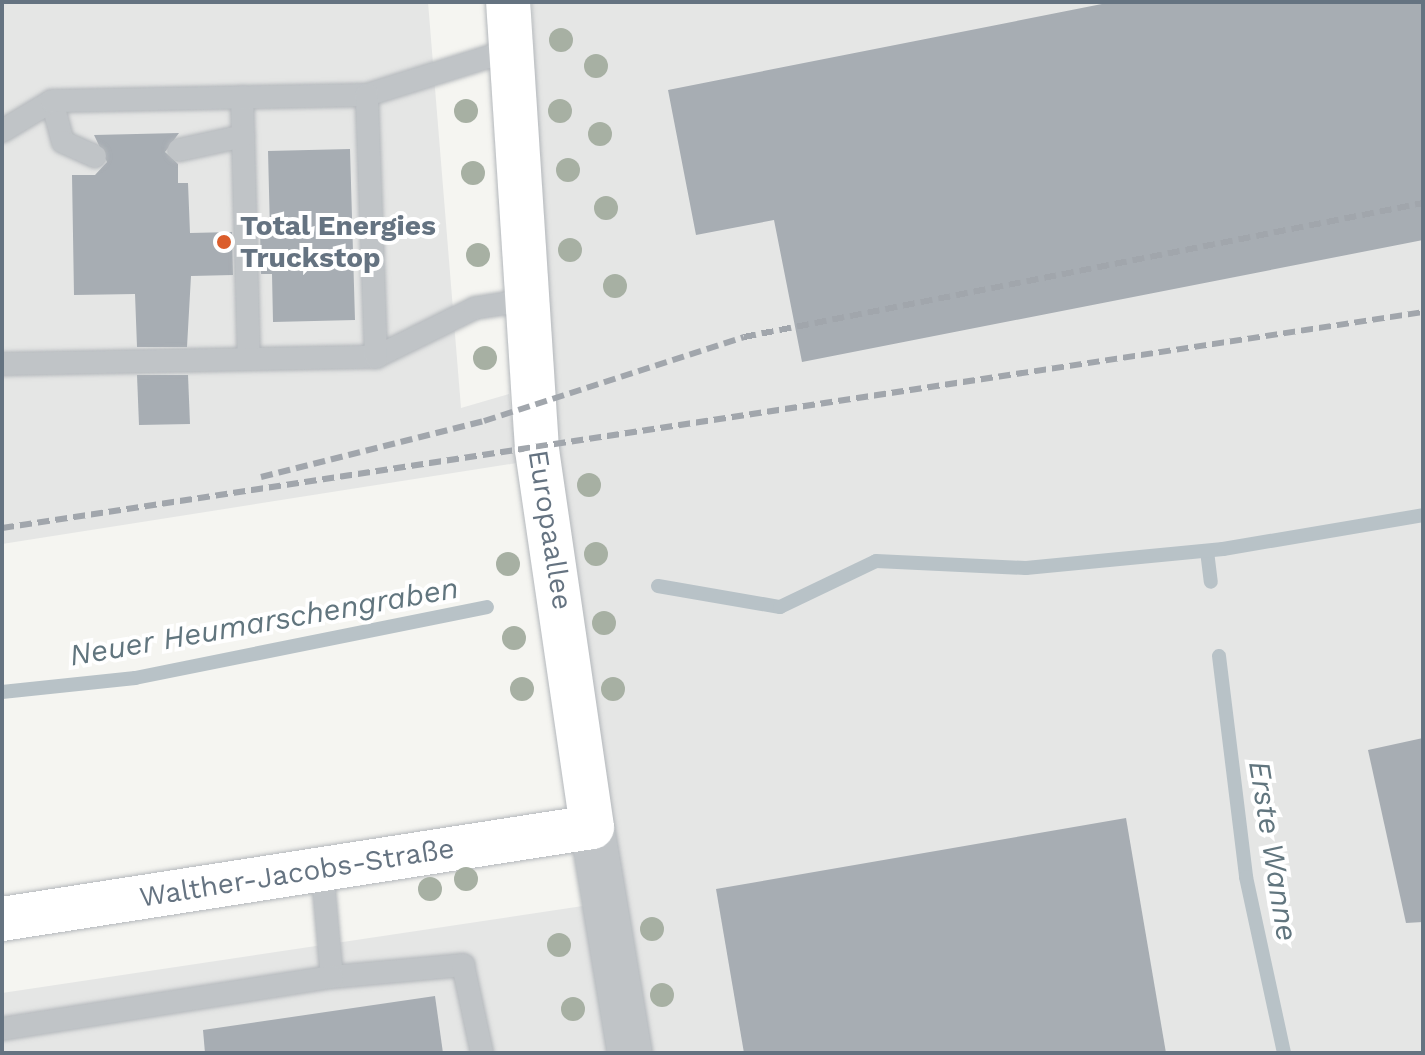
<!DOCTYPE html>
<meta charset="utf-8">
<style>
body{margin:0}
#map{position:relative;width:1425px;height:1055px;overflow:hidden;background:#f5f5f1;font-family:"Work Sans",sans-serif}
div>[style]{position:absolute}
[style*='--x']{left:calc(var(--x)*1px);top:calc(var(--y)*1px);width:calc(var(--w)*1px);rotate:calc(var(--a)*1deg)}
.built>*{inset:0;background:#e5e6e5}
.stream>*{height:14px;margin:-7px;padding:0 7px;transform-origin:7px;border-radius:7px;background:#b8c2c7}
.building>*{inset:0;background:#a7adb3}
.roads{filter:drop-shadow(0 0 2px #b3b7bb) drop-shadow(0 0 2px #b3b7bb)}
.lane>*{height:22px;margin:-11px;padding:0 11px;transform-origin:11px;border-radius:11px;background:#c0c4c7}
.street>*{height:44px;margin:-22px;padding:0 22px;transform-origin:22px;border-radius:22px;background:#c0c4c7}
.secondary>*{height:44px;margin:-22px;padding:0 22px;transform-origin:22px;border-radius:22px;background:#fff}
.rail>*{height:6px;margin-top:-3px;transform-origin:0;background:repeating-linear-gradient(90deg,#a1a6ac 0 12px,transparent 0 18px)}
.trees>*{width:24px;height:24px;margin:-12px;border-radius:50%;background:#a7b0a3}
.dots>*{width:22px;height:22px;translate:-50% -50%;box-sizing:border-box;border:4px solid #fff;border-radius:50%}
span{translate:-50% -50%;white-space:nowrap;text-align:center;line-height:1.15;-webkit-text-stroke:8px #fff;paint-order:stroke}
.poi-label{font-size:28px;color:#657381;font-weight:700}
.left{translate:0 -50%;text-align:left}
.street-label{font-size:28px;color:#657381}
.water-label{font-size:30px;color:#61757e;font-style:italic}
.frame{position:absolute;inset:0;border:4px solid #657381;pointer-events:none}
</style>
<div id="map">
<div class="built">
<i style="clip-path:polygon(2px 2px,428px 2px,461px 408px,509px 394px,517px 463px,2px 544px)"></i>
<i style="clip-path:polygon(532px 2px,1423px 2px,1423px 1053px,2px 1053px,2px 993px,616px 901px,545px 348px)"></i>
</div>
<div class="stream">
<i style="--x:1207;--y:551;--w:31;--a:83"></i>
<i style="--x:658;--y:586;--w:124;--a:9.8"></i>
<i style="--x:780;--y:607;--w:106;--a:-25.6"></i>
<i style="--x:876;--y:561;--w:150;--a:2.7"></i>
<i style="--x:1026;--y:568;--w:198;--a:-5.5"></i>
<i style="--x:1223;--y:549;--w:203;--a:-9.6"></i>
<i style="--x:1219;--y:656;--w:223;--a:83"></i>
<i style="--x:1246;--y:877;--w:180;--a:77.8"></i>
<i style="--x:2;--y:692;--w:134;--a:-6"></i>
<i style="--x:135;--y:678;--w:359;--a:-11.4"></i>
</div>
<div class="building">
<i style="clip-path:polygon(1112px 2px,1423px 2px,1423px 240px,802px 362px,774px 220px,696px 235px,668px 90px)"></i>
<i style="clip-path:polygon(179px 133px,165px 152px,178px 164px,178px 183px,188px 183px,190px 233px,232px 232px,233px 275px,191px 276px,187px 347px,137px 347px,135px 294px,74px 295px,72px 175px,95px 175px,107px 162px,94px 135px)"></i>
<i style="clip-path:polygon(350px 149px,355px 320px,273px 322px,272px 274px,261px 274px,260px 231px,270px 231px,268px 151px)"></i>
<i style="clip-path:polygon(137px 375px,188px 375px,190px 424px,139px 425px)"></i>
<i style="clip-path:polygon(1423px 738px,1423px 922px,1406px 923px,1368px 750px)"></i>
<i style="clip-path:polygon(1126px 818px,1166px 1053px,744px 1053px,716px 889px)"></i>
<i style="clip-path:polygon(435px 996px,443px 1053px,205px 1053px,203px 1030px)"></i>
</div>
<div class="roads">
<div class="lane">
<i style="--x:242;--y:97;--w:262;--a:88.5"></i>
<i style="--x:52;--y:101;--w:42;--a:75"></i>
<i style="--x:63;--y:142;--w:35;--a:24"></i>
<i style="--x:2;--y:131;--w:58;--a:-31"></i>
<i style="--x:52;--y:101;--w:315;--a:-1.1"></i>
<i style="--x:367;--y:95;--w:151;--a:-17.4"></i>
<i style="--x:179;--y:150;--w:66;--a:-12.2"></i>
<i style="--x:376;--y:357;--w:110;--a:-26.3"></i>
<i style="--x:475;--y:308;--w:53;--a:-8.7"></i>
<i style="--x:2;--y:364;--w:374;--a:-1.1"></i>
<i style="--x:376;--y:357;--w:262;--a:-92"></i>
<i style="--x:322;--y:868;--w:109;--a:84.8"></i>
<i style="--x:332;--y:977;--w:132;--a:-5.2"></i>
<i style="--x:463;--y:965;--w:90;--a:77.8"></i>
<i style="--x:2;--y:1029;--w:334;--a:-9"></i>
</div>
<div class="street">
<i style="--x:592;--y:827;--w:229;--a:80.5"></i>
</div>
<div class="secondary">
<i style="--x:2;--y:919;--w:597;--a:-8.86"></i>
<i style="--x:592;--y:827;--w:382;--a:-98.3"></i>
<i style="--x:537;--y:449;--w:448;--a:-93.7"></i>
</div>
</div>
<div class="rail">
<i style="--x:261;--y:477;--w:230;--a:-14.1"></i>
<i style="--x:484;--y:421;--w:273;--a:-17.9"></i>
<i style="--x:744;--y:337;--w:692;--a:-11.16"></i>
<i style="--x:2;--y:528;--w:1437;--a:-8.64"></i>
</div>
<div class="trees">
<i style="left:561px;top:40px"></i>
<i style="left:596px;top:66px"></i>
<i style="left:466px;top:111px"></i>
<i style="left:560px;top:111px"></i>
<i style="left:600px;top:134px"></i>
<i style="left:568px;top:170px"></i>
<i style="left:473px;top:173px"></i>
<i style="left:606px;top:208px"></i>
<i style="left:570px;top:250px"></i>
<i style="left:478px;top:255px"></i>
<i style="left:615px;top:286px"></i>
<i style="left:485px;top:358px"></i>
<i style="left:589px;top:485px"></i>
<i style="left:596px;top:554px"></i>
<i style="left:508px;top:564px"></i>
<i style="left:604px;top:623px"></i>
<i style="left:514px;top:638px"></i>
<i style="left:522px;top:689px"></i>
<i style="left:613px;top:689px"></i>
<i style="left:466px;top:879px"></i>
<i style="left:430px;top:889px"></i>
<i style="left:652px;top:929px"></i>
<i style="left:559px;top:945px"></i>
<i style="left:662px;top:995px"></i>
<i style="left:573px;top:1009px"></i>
</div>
<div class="dots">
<i style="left:224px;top:242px;background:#db5d2b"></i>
</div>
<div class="poi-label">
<span class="left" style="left:240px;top:242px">Total Energies<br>Truckstop</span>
</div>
<div class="street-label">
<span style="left:550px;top:530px;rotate:81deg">Europaallee</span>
<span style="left:297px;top:873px;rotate:-9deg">Walther-Jacobs-Straße</span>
</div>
<div class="water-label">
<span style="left:264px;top:622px;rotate:-10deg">Neuer Heumarschengraben</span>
<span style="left:1273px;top:851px;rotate:81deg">Erste Wanne</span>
</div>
<div class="frame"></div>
</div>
